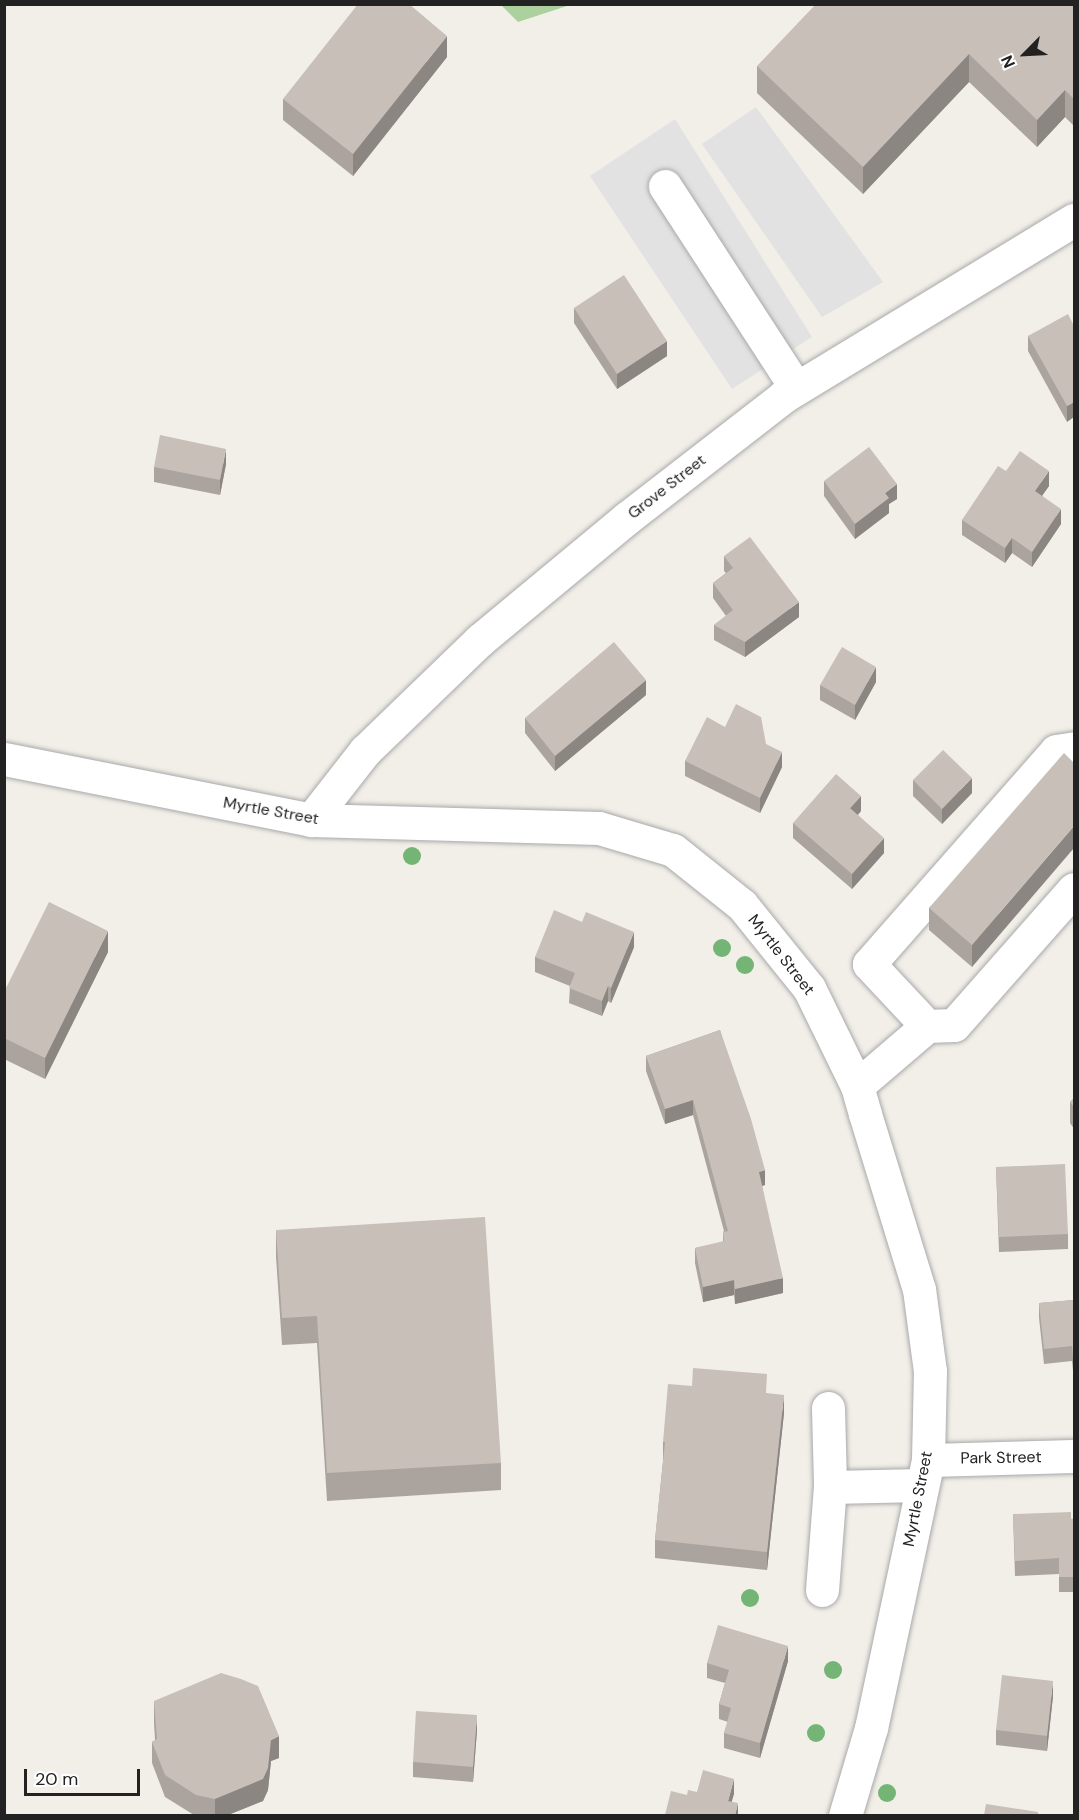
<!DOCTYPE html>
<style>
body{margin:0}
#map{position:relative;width:1079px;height:1820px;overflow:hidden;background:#f2efe9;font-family:"DM Sans",sans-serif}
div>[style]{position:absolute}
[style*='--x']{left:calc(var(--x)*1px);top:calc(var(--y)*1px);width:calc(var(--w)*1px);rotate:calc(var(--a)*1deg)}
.forest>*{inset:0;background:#add19e}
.parking>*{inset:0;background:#e2e2e2}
.roads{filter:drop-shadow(0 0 2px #a9a9a9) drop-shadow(0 0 2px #a9a9a9)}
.minor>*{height:33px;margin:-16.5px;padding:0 16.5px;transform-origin:16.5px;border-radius:16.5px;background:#fff}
.trees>*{width:18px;height:18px;margin:-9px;border-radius:50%;background:#74b475}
.wall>*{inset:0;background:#aba49e}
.shaded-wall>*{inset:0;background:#8b8681}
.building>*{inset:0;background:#c7bfb8}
span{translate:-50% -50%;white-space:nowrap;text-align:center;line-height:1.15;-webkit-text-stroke:6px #fff;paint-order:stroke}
.street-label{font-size:16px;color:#222}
.frame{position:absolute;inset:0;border:6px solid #222;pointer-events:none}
.north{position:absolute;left:995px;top:24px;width:60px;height:60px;-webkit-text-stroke:4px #fff;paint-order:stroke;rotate:246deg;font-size:16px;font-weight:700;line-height:24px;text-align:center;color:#222}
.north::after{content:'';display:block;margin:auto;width:21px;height:27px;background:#222;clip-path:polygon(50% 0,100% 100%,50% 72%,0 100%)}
.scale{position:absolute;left:24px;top:1769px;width:116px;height:27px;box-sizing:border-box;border:3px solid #222;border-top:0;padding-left:8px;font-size:18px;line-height:21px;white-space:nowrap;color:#222;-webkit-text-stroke:4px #fff;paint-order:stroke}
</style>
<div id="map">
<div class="forest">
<i style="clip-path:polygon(501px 5px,570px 5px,518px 22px)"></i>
</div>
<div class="parking">
<i style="clip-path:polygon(756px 107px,883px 282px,822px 317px,702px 144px)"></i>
<i style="clip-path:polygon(675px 119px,812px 337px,732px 389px,590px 176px)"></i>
</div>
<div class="roads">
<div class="minor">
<i style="--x:665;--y:186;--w:241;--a:57"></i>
<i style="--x:4;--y:759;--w:313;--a:11.2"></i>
<i style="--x:311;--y:820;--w:288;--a:1.6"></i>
<i style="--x:599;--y:828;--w:77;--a:16.6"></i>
<i style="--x:673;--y:850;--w:88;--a:38.6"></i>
<i style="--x:742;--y:905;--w:107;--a:51.1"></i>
<i style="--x:809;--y:988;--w:109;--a:63.9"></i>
<i style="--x:857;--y:1086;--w:29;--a:74"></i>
<i style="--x:865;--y:1114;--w:183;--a:72.9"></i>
<i style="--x:919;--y:1289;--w:83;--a:82.4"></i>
<i style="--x:930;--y:1371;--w:89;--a:91.3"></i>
<i style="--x:928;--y:1460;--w:274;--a:102"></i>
<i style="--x:871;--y:1728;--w:92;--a:106.5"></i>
<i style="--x:311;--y:820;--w:88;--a:-52"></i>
<i style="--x:365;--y:751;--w:160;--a:-44"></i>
<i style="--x:480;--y:640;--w:191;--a:-39.7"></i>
<i style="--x:627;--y:518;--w:199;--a:-37.8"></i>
<i style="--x:784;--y:396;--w:339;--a:-31.3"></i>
<i style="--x:927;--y:1026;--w:85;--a:-133.1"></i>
<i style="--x:869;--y:964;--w:283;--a:-48.7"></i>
<i style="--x:1056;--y:751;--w:18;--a:-9"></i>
<i style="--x:857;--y:1086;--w:92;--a:-40.6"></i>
<i style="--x:927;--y:1026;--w:27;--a:-2"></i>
<i style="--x:954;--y:1025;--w:181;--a:-48.6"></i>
<i style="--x:828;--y:1408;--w:79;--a:88.5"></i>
<i style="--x:830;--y:1487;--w:92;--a:-1.2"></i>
<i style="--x:928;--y:1460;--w:146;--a:-1.6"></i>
<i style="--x:822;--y:1590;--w:103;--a:-85.6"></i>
</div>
</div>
<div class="trees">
<i style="left:412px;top:856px"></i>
<i style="left:722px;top:948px"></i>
<i style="left:745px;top:965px"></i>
<i style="left:750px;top:1598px"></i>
<i style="left:833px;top:1670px"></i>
<i style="left:816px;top:1733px"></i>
<i style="left:887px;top:1793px"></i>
</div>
<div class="wall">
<i style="clip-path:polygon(1074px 4px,1074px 126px,1065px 117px,1037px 147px,969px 82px,863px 194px,757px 93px,757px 66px)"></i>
<i style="clip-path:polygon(447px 57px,353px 176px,283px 120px,283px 99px)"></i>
<i style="clip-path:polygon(574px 308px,667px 356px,617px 389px,574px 323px)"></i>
<i style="clip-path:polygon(1074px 326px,1067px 422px,1028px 351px,1028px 336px)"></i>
<i style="clip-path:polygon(226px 464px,220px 495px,154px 482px,154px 467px)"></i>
<i style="clip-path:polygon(1006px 471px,1049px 486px,1042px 495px,1061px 524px,1032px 567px,1012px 553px,1005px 563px,962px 535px,962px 520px)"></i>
<i style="clip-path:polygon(824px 481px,897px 499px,889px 504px,889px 513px,855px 539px,824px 496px)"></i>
<i style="clip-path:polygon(724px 556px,799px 617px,745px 657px,714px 640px,714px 625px,726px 616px,713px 598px,713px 583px,726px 573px,724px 571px)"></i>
<i style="clip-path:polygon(876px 682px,855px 720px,820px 700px,820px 685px)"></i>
<i style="clip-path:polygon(646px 695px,555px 771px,525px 733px,525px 718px)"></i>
<i style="clip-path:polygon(725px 727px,782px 767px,760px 813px,685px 776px,685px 761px)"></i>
<i style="clip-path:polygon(1074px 763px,972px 967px,929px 930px,929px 908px)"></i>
<i style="clip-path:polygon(913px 780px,972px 793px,942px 824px,913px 796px)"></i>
<i style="clip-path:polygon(861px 811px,858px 815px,884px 853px,852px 889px,793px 838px,793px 823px)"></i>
<i style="clip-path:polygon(634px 947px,611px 1003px,608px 1001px,602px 1016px,569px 1003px,570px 986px,535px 972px,535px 957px)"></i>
<i style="clip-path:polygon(108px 952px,45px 1079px,4px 1059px,4px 992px)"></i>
<i style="clip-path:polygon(720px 1030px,765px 1185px,762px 1186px,783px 1293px,735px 1304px,734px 1295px,703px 1302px,695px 1263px,695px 1248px,723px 1242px,723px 1232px,724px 1231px,693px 1115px,665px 1124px,646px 1071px,646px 1056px)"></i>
<i style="clip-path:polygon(1074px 1098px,1074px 1129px,1070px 1123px,1070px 1102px)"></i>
<i style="clip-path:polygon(996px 1167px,1068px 1234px,1068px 1249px,999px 1252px)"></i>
<i style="clip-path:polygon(276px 1230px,501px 1463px,501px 1490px,327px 1501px,317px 1343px,282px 1345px,276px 1257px)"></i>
<i style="clip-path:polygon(1074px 1300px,1074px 1371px,1073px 1371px,1072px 1361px,1044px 1364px,1039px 1318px,1039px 1303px)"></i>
<i style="clip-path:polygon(767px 1393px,784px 1413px,767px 1570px,655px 1558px,655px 1540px,663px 1461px,663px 1442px)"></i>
<i style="clip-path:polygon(1013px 1514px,1074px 1519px,1074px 1592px,1059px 1592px,1059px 1574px,1015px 1576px)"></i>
<i style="clip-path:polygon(788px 1661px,760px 1758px,724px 1748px,724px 1733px,728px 1722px,719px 1719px,719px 1704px,725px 1683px,707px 1678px,707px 1663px)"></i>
<i style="clip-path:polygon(1053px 1696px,1047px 1751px,996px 1745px,996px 1730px)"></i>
<i style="clip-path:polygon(154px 1701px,279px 1758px,271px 1761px,268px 1790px,263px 1801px,228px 1815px,194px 1815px,165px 1797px,152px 1763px,152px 1742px,155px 1740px,154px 1723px)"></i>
<i style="clip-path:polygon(477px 1730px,473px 1782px,413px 1777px,413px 1762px)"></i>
</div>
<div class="shaded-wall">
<i style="clip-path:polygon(447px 36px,447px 57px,353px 176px,353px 154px)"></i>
<i style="clip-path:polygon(969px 54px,969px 82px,863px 194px,863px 167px)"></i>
<i style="clip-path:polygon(1065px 90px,1065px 117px,1037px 147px,1037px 120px)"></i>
<i style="clip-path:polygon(667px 341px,667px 356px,617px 389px,617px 374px)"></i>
<i style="clip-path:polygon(1074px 402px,1074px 417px,1067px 422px,1067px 406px)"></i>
<i style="clip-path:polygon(226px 449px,226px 464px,220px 495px,220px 480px)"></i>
<i style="clip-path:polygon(1049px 471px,1049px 486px,1035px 506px,1035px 491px)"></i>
<i style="clip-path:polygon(897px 484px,897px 499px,889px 504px,889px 513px,855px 539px,855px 524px,885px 493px)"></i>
<i style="clip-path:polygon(1061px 509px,1061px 524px,1032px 567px,1032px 552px)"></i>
<i style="clip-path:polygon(1012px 538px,1012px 553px,1005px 563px,1005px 548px)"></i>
<i style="clip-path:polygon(799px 602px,799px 617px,745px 657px,745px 642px)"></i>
<i style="clip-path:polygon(876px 667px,876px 682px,855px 720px,855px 705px)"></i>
<i style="clip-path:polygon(646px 680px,646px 695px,555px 771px,555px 756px)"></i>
<i style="clip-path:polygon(782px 752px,782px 767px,760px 813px,760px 798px)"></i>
<i style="clip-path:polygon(972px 778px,972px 793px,942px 824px,942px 809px)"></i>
<i style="clip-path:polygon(861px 796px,861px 811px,850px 823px,850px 808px)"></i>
<i style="clip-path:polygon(1074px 826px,1074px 848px,972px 967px,972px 945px)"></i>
<i style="clip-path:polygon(884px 838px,884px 853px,852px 889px,852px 874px)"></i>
<i style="clip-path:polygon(108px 931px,108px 952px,45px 1079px,45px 1058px)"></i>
<i style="clip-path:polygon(634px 932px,634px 947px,611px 1003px,611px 988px)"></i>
<i style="clip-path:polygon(608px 986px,608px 1001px,602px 1016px,602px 1001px)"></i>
<i style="clip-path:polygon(693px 1100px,693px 1115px,665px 1124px,665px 1109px)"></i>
<i style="clip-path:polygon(765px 1170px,765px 1185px,759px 1187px,759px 1172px)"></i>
<i style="clip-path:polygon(783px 1278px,783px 1293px,735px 1304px,735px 1289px)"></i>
<i style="clip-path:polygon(734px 1280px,734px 1295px,703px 1302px,703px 1287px)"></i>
<i style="clip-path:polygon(784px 1395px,784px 1413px,767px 1570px,767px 1552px)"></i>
<i style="clip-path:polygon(788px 1646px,788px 1661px,760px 1758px,760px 1743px)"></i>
<i style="clip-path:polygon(1053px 1681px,1053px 1696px,1047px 1751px,1047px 1736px)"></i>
<i style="clip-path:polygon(477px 1715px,477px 1730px,473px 1782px,473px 1767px)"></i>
<i style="clip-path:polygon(279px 1736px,279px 1758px,271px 1761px,268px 1790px,263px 1801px,228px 1815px,215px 1815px,215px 1799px,271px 1740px)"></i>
<i style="clip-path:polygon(734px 1779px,734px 1794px,728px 1815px,728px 1801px)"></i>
<i style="clip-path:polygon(738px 1803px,738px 1815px,735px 1815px)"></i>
</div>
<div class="building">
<i style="clip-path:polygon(358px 4px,409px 4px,447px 36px,353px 154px,283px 99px)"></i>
<i style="clip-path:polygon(816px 4px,1074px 4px,1074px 99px,1065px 90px,1037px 120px,969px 54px,863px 167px,757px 66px)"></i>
<i style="clip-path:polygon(624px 275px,667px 341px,617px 374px,574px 308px)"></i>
<i style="clip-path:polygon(1068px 314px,1074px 326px,1074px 402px,1067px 406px,1028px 336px)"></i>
<i style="clip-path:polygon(160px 435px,226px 449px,220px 480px,154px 467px)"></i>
<i style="clip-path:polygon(869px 447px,897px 484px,885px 493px,889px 498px,855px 524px,824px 481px)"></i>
<i style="clip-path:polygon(1020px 451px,1049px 471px,1035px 491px,1061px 509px,1032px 552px,1012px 538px,1005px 548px,962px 520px,998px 466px,1006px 471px)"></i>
<i style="clip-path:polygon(750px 537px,799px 602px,745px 642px,714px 625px,733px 610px,713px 583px,733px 568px,724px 556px)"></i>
<i style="clip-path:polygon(614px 642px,646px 680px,555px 756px,525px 718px)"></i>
<i style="clip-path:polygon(842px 647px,876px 667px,855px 705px,820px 685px)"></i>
<i style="clip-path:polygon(736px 704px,761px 717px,766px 744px,782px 752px,760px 798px,685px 761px,707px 717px,725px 727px)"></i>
<i style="clip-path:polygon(943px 750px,972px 778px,942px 809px,913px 780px)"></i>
<i style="clip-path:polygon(1064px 753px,1074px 763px,1074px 826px,972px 945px,929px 908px)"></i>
<i style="clip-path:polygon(836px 774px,861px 796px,850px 808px,884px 838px,852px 874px,793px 823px)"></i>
<i style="clip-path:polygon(49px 902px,108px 931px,45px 1058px,4px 1038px,4px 992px)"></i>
<i style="clip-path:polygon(554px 910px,582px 922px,586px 912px,634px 932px,611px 988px,608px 986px,602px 1001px,569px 988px,575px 973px,535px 957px)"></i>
<i style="clip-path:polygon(720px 1030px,751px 1119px,765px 1170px,759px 1172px,783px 1278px,735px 1289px,734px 1280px,703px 1287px,695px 1248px,724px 1241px,723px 1232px,728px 1231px,693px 1100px,665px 1109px,646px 1056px)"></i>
<i style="clip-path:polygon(1074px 1098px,1074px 1107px,1070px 1102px)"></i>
<i style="clip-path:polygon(1065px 1164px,1068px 1234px,999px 1237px,996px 1167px)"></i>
<i style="clip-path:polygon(485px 1217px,501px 1463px,327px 1473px,317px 1316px,282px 1318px,276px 1230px)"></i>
<i style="clip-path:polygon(1074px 1300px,1074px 1356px,1073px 1356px,1072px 1346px,1044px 1349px,1039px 1303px)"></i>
<i style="clip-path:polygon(693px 1368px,767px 1374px,766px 1393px,784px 1395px,767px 1552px,655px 1540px,665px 1442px,663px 1442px,668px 1384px,692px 1386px)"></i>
<i style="clip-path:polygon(1071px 1512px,1071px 1519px,1074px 1519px,1074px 1577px,1059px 1577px,1059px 1558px,1015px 1561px,1013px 1514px)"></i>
<i style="clip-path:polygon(718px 1625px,788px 1646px,760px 1743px,724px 1733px,731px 1708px,719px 1704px,729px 1670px,707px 1663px)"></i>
<i style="clip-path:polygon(221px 1673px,241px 1679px,258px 1686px,279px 1736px,271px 1740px,268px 1768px,263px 1779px,215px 1799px,196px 1795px,165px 1775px,152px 1742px,157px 1739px,154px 1701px)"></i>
<i style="clip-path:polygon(1002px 1675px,1053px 1681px,1047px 1736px,996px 1730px)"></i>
<i style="clip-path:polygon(416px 1711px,477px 1715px,473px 1767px,413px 1762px)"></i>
<i style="clip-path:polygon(703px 1770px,734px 1779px,728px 1801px,738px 1803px,735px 1815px,665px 1815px,671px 1791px,687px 1795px,688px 1790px,697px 1792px)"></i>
<i style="clip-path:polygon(986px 1804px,1038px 1812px,1038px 1815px,984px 1815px)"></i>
</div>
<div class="street-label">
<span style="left:667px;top:487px;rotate:-38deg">Grove Street</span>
<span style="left:271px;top:811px;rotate:10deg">Myrtle Street</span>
<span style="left:781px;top:955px;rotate:52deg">Myrtle Street</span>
<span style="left:1001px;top:1458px;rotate:-1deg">Park Street</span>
<span style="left:918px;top:1499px;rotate:-79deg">Myrtle Street</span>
</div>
<div class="frame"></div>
<div class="north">N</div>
<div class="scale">20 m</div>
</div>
